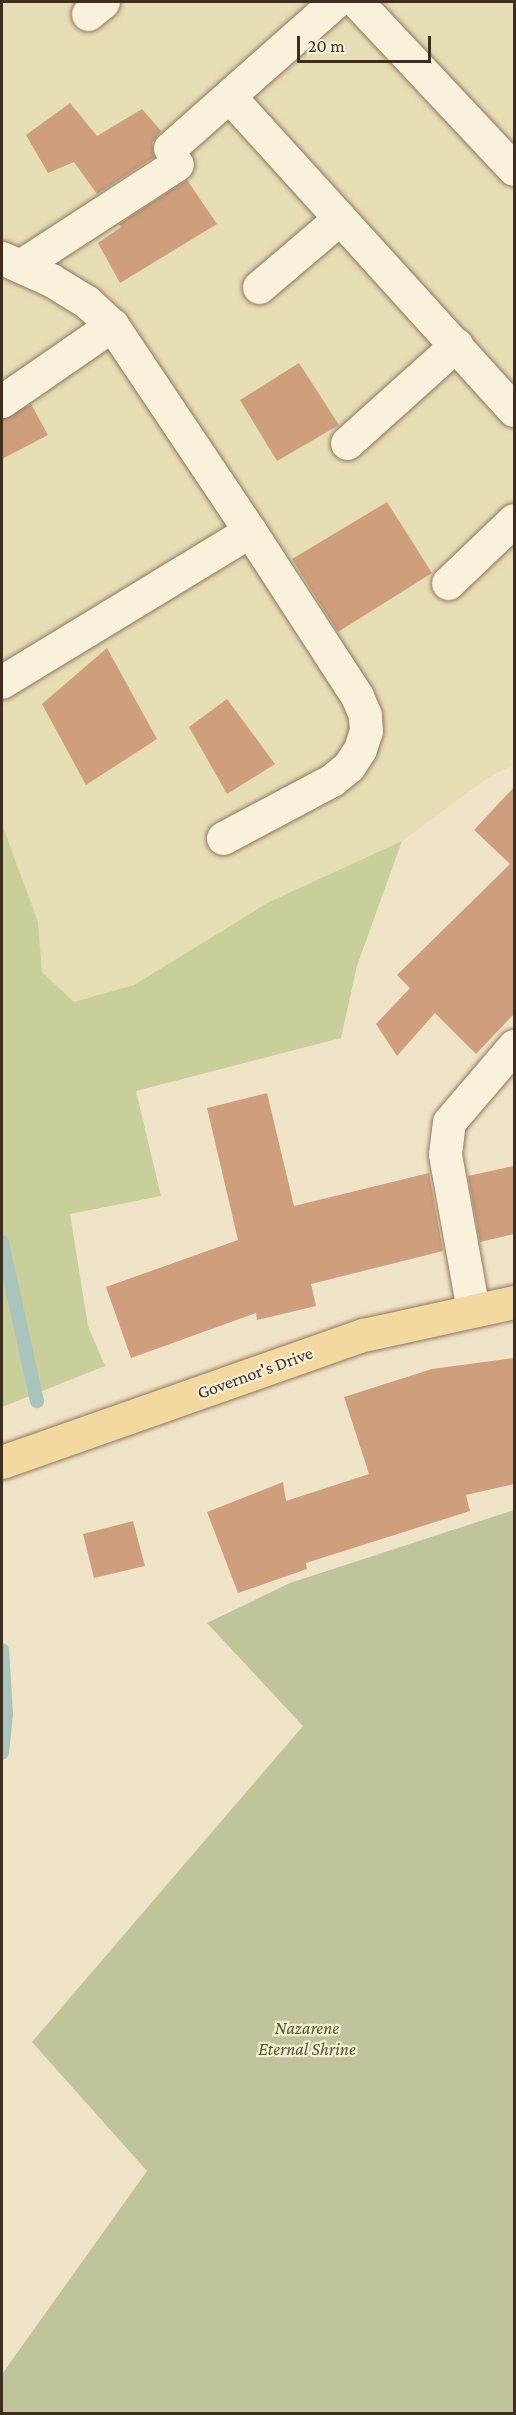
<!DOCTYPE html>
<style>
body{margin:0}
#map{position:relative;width:516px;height:2415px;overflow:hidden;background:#f0e4c8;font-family:"Crimson Pro",serif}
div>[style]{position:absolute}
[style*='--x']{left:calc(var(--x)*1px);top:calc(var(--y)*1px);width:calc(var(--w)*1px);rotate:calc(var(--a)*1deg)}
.farmland>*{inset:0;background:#e6deb5}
.green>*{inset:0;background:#c9cf9b}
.cemetery>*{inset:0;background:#bfc49a}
.stream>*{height:14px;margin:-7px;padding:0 7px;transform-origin:7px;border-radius:7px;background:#a9c4bc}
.building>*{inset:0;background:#cf9f7d}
.roads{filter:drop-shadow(0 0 2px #8d765c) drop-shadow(0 0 2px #8d765c)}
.minor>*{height:33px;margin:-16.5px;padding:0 16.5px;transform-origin:16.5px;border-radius:16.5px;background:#faf1dc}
.primary>*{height:33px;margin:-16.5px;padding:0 16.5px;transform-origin:16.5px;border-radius:16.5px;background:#f3d9a0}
span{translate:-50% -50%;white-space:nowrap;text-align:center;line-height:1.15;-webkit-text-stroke:4.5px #f7eed8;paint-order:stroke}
.street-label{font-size:18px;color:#3d2e20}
.park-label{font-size:18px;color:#4d5a26;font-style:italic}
.frame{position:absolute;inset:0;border:3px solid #3d2e20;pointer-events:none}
.scale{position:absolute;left:297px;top:36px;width:134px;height:27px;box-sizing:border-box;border:3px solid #3d2e20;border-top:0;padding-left:8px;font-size:18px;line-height:21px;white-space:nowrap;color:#3d2e20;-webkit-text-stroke:4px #f7eed8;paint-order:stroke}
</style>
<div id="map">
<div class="farmland">
<i style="clip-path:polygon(2px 2px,514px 2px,514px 764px,486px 779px,402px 841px,269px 902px,134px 985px,74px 1002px,42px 972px,38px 922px,2px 824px)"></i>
</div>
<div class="green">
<i style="clip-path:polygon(486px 779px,402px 841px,357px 966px,341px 1038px,136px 1091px,161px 1196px,70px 1214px,88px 1326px,105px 1366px,2px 1407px,2px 824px,38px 922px,42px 972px,74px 1002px,134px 985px,269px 902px,402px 841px)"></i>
</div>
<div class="cemetery">
<i style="clip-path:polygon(514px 1510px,514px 2413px,2px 2413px,2px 2374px,147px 2171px,32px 2042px,303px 1726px,207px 1623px,290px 1583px)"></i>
</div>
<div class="stream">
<i style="--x:2;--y:1242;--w:163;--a:77.6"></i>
<i style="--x:2;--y:1650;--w:64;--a:86.4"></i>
<i style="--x:6;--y:1714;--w:39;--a:96"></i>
</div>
<div class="building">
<i style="clip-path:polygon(70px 103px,97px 136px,142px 109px,161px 131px,152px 143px,154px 157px,97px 194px,74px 162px,48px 173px,26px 135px)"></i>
<i style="clip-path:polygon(187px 180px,217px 224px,120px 283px,98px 243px,121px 227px,119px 224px)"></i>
<i style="clip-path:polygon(299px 363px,339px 425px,277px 461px,240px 400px)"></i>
<i style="clip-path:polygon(31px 404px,48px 435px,2px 459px,2px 419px)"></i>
<i style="clip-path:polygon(387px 502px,432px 573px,338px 632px,292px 559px)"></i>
<i style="clip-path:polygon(107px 648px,157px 739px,86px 785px,42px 704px)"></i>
<i style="clip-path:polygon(227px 699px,275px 764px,227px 794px,189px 727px)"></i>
<i style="clip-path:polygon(514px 787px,514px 1014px,476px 1054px,435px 1013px,397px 1056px,376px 1024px,410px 988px,397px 975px,510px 864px,474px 830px)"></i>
<i style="clip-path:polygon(267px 1093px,294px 1206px,429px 1173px,443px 1251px,311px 1284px,316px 1306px,257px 1320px,256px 1313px,131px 1358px,106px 1287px,238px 1240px,207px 1108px)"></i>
<i style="clip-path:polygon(514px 1166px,514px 1234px,480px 1242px,468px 1176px)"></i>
<i style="clip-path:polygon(514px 1358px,514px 1484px,466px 1495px,470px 1511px,306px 1563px,307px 1569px,238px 1593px,207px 1512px,283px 1482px,286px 1501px,369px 1474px,344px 1397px,432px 1369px)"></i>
<i style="clip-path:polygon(133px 1521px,145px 1566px,94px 1578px,83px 1534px)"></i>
</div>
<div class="roads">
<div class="minor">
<i style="--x:357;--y:2;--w:229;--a:46.8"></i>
<i style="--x:88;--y:14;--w:19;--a:-39"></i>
<i style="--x:229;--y:96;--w:424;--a:47.8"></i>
<i style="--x:170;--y:148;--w:220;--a:-41.5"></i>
<i style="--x:2;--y:258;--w:54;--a:24.2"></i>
<i style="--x:51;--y:280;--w:42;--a:31.4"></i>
<i style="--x:87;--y:302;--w:34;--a:43"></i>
<i style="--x:112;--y:325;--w:248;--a:56.2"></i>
<i style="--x:250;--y:531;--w:290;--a:148.7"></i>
<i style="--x:20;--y:266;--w:187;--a:-33"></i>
<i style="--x:259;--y:287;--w:106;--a:-40.4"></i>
<i style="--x:2;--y:401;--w:134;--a:-34.6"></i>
<i style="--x:347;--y:443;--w:147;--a:-42"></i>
<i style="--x:448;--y:583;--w:91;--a:-43.7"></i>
<i style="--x:223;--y:838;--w:123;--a:-28"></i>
<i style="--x:332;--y:780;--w:22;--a:-39"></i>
<i style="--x:349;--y:766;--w:20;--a:-57"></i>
<i style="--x:360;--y:749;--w:19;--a:-72"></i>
<i style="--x:366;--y:731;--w:16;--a:-94"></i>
<i style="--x:365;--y:715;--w:21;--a:-113"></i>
<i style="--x:357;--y:696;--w:197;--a:-123"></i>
<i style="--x:473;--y:1310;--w:158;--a:-100.2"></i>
<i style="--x:445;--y:1154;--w:32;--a:-83"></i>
<i style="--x:449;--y:1122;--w:100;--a:-49.5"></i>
</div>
<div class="primary">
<i style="--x:2;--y:1462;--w:383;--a:-19.4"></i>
<i style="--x:363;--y:1335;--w:155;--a:-12.3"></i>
</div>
</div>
<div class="street-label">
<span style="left:255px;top:1373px;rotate:-20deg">Governor's Drive</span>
</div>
<div class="park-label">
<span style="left:307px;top:2039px">Nazarene<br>Eternal Shrine</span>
</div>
<div class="frame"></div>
<div class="scale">20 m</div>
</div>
